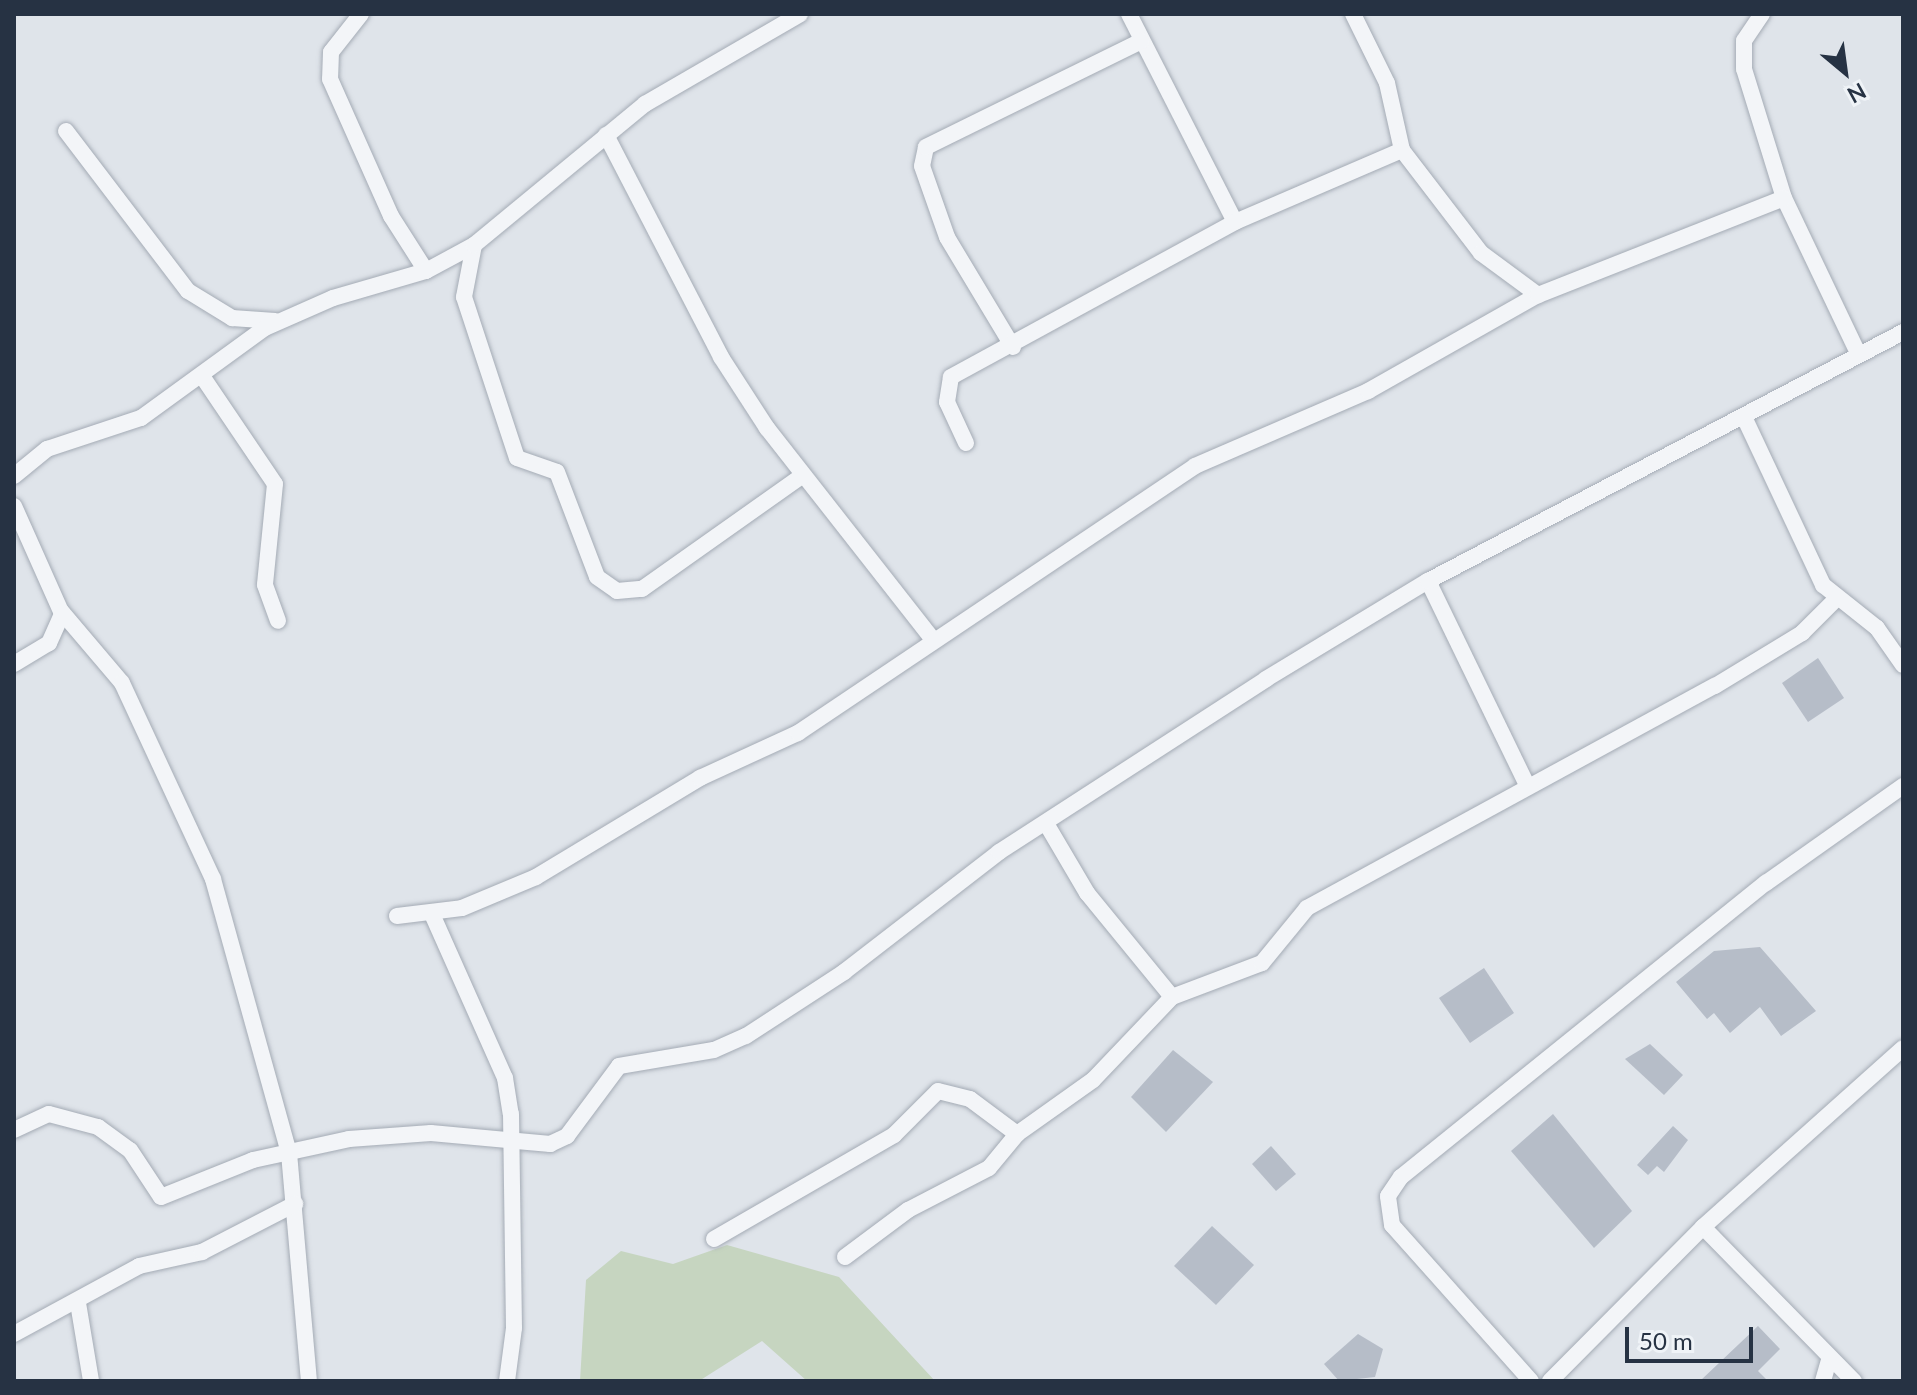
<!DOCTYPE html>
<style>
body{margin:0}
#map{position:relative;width:1917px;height:1395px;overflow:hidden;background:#dfe4ea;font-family:Lato,sans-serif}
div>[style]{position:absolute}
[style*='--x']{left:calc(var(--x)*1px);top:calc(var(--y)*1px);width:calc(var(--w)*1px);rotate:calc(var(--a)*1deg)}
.green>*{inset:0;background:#c6d5c0}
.building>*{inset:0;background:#b6bdc8}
.roads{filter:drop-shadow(0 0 2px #a4abb5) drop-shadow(0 0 2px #a4abb5)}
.minor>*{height:16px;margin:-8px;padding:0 8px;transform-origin:8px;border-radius:8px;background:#f3f5f8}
span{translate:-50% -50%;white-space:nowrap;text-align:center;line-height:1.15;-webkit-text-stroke:6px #eff3f7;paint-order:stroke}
.frame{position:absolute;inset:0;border:16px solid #263243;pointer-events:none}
.north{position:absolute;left:1805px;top:32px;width:80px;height:80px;-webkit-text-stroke:6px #eff3f7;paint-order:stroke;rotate:151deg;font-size:22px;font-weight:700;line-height:32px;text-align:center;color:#263243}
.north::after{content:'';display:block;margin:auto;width:28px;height:36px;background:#263243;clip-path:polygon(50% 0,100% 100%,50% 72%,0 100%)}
.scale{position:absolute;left:1625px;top:1327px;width:128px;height:36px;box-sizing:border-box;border:4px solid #263243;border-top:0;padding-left:10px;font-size:24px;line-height:28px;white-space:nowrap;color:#263243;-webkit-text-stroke:6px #eff3f7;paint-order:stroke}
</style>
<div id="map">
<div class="green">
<i style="clip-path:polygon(727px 1245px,839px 1277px,935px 1381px,807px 1381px,762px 1341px,699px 1381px,580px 1381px,586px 1280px,621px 1251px,673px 1264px)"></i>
</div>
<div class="building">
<i style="clip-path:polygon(1818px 658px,1844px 698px,1808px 722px,1782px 683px)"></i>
<i style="clip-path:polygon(1760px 947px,1816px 1011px,1781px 1036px,1760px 1007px,1730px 1033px,1714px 1013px,1707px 1019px,1676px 982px,1714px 951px)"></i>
<i style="clip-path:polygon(1484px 968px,1514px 1013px,1470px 1043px,1439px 998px)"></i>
<i style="clip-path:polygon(1650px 1044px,1683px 1075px,1664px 1095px,1625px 1059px)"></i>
<i style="clip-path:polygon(1173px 1050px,1213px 1082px,1166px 1132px,1131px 1097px)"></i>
<i style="clip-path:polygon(1553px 1114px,1632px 1211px,1594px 1248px,1511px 1151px)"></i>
<i style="clip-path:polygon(1673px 1126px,1688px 1140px,1664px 1172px,1657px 1166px,1648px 1175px,1637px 1165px)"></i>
<i style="clip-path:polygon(1271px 1146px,1296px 1174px,1276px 1191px,1252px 1164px)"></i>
<i style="clip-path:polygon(1212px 1226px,1254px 1265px,1216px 1305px,1174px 1266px)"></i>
<i style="clip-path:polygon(1758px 1326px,1780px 1349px,1758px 1371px,1768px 1381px,1700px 1381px)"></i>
<i style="clip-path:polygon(1358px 1334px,1383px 1349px,1375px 1377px,1339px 1381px,1324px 1364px)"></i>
</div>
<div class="roads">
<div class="minor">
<i style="--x:361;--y:14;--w:48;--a:128.3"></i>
<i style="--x:331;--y:52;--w:27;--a:92"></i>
<i style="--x:330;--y:79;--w:150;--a:66"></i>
<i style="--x:391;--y:216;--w:65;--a:57.5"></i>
<i style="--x:1129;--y:14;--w:233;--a:63"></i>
<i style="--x:1353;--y:14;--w:77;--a:63.8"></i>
<i style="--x:1387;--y:83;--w:69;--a:77.4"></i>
<i style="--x:1762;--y:14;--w:32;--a:124"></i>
<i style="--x:1744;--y:41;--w:28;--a:90"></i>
<i style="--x:1744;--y:69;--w:135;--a:72.8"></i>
<i style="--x:1784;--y:198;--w:170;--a:64.5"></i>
<i style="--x:66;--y:131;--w:201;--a:52.7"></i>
<i style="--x:188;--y:291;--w:52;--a:31.5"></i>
<i style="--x:232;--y:318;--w:43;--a:4"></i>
<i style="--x:606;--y:135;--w:250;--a:62.6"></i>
<i style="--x:721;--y:357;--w:85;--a:57.1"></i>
<i style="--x:767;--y:428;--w:269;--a:51.9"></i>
<i style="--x:474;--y:245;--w:53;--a:100.9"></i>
<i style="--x:464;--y:297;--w:169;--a:71.8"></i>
<i style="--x:517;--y:458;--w:42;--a:19.3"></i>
<i style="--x:557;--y:472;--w:112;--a:69.1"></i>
<i style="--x:597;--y:577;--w:24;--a:35"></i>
<i style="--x:617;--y:591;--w:25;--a:-5"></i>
<i style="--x:642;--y:589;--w:197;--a:-35.3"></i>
<i style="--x:1013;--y:347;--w:128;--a:-121"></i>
<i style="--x:947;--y:237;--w:75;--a:-109.4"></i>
<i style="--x:922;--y:166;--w:19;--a:-78"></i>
<i style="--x:926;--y:147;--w:240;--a:-26.2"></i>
<i style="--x:202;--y:376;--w:130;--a:55.9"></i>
<i style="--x:275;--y:484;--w:101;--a:95.7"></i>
<i style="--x:265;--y:585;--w:38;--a:70"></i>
<i style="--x:1744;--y:417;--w:186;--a:64.8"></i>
<i style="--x:1823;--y:585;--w:69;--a:38.5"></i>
<i style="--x:1877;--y:628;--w:45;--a:54.9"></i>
<i style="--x:966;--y:443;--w:45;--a:-114.9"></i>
<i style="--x:947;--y:402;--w:25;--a:-81"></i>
<i style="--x:951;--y:377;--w:324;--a:-28.6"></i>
<i style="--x:1235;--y:222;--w:182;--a:-23.3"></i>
<i style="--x:1402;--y:150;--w:130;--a:52.5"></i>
<i style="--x:1481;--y:253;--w:71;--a:36.4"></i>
<i style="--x:14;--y:476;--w:43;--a:-39.3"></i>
<i style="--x:47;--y:449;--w:99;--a:-18.3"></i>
<i style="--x:141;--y:418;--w:153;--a:-36"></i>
<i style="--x:265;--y:328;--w:74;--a:-23.8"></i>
<i style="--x:333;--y:298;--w:97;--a:-16.2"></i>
<i style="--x:426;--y:271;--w:55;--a:-28.4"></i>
<i style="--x:474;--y:245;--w:222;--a:-39.5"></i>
<i style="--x:645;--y:104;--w:179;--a:-30.1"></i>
<i style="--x:14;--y:506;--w:118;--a:66"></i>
<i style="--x:62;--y:614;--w:32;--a:114"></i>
<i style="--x:49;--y:643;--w:41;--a:149"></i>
<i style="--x:1428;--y:581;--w:227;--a:64.1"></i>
<i style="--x:61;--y:611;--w:94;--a:49.7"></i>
<i style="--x:122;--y:683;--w:216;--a:65.1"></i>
<i style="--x:213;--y:879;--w:284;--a:74.5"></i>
<i style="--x:289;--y:1153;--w:229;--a:85"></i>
<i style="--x:1047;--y:825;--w:79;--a:59.5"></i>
<i style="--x:1087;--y:893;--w:134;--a:50.7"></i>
<i style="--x:432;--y:914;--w:180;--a:66"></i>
<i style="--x:505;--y:1078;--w:36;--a:81"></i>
<i style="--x:511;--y:1114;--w:214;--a:89.2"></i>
<i style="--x:514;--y:1328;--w:53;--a:97.5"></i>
<i style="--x:397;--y:916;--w:65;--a:-7"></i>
<i style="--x:462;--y:908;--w:80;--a:-22.7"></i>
<i style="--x:536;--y:877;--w:192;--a:-31.1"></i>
<i style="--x:700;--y:778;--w:108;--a:-24.7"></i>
<i style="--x:798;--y:733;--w:478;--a:-33.9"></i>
<i style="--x:1195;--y:466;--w:189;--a:-23.4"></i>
<i style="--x:1368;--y:391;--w:195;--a:-29.5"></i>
<i style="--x:1538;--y:295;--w:264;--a:-21.5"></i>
<i style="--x:14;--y:1130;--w:38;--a:-25"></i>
<i style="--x:49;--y:1114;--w:51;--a:14.9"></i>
<i style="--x:98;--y:1127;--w:39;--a:36"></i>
<i style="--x:130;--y:1150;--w:56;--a:56.6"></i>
<i style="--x:161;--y:1197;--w:99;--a:-21.9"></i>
<i style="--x:253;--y:1160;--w:98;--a:-12.3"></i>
<i style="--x:349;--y:1139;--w:82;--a:-4.2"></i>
<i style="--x:431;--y:1133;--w:120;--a:5.3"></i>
<i style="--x:550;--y:1144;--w:19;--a:-25"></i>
<i style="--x:567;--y:1136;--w:87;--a:-53.4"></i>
<i style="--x:619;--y:1066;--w:96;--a:-9.6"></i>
<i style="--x:714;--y:1050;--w:35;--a:-24"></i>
<i style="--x:746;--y:1036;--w:117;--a:-33.1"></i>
<i style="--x:844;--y:972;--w:196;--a:-37.7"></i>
<i style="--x:999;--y:852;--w:318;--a:-32.9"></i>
<i style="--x:1266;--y:679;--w:189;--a:-31.2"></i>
<i style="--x:1428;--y:581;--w:536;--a:-27.66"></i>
<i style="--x:1703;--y:1227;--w:216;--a:45.6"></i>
<i style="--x:714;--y:1239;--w:208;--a:-30"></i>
<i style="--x:894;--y:1135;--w:62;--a:-45"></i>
<i style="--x:938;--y:1091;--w:33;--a:14"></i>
<i style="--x:970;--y:1099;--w:59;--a:36.7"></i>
<i style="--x:845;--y:1257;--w:79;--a:-36.7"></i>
<i style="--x:908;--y:1210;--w:91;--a:-27.4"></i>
<i style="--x:989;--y:1168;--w:44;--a:-50.5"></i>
<i style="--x:1017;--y:1134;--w:93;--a:-35.4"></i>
<i style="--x:1093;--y:1080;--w:115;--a:-46.4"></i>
<i style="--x:1172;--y:997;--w:96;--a:-20.7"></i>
<i style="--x:1262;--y:963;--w:71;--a:-50.7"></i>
<i style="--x:1307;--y:908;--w:464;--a:-28.6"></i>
<i style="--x:1715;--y:686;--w:102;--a:-31.3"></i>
<i style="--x:1802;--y:633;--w:48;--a:-45"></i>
<i style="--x:78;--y:1303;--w:79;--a:80.5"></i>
<i style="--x:14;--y:1334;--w:142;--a:-28.5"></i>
<i style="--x:139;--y:1266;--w:65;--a:-12.5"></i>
<i style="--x:202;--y:1252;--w:105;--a:-27.3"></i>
<i style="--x:1531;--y:1381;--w:209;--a:-131.7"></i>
<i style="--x:1392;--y:1225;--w:29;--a:-98"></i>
<i style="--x:1388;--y:1196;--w:23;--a:-56"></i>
<i style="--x:1401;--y:1177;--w:469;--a:-38.9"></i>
<i style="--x:1766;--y:883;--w:168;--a:-35.3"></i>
<i style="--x:1550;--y:1381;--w:217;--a:-45.2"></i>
<i style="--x:1703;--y:1227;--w:268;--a:-41.8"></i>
<i style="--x:1823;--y:1381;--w:22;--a:-74"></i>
</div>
</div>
<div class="frame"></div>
<div class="north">N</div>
<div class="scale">50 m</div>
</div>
